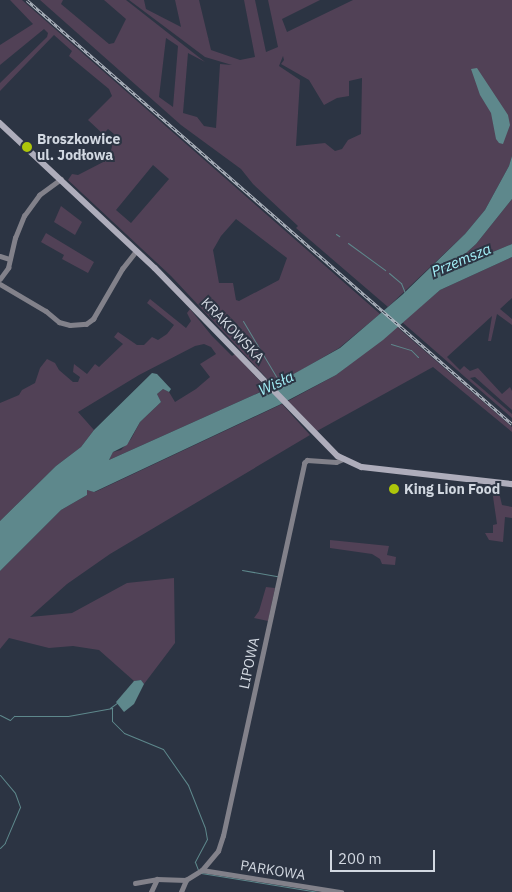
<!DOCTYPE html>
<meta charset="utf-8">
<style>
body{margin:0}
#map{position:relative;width:512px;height:892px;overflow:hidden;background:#2c3443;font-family:"IBM Plex Sans",sans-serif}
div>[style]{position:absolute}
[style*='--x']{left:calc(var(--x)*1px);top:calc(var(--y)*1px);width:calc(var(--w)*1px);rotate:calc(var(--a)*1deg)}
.green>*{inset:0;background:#514156}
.water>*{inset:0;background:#5e888c}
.stream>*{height:1px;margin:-0.5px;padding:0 0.5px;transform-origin:0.5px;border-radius:0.5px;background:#5e888c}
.street>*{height:4.5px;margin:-2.25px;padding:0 2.25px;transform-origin:2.25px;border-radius:2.25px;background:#82818a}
.secondary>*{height:5.5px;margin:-2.75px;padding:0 2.75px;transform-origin:2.75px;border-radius:2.75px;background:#aeadbb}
.rail>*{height:3px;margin-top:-1.5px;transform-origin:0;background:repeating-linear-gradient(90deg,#2c3443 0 4px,#b4bac4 0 8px);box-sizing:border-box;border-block:1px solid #b4bac4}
.dots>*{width:14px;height:14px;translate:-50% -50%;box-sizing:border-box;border:2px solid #2c3443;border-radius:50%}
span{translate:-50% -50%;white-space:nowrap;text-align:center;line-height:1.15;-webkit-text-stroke:4px #2c3443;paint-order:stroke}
.poi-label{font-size:14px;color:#d2d8e1;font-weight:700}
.left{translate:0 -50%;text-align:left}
.street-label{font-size:14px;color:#d2d8e1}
.water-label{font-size:15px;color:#a3f0f8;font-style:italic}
.scale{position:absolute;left:330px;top:850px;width:105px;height:22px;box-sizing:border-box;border:2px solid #d2d8e1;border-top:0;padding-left:6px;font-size:15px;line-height:18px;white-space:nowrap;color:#d2d8e1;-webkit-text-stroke:4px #2c3443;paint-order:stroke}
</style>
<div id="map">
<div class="green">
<i style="clip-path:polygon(evenodd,10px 0,22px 0,380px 314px,339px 348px,274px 386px,171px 276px,68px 180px,72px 174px,78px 175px,109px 159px,112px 146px,110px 140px,114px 134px,108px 129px,103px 134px,88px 120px,112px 96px,109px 89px,69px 56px,72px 51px,54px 35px,0 91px,0 83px,47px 37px,48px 33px,44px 29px,0 65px,0 45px,33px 24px,10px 0,153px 165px,169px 179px,131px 223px,116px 210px,153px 165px,10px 0,236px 219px,287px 258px,279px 280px,239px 301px,236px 300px,233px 283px,219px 283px,213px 250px,221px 236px,236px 219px)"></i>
<i style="clip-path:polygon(evenodd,40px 0,63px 0,61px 4px,109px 44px,114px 43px,126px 19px,104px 0,126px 0,205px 62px,188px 53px,183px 113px,197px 117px,204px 126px,216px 128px,220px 64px,232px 65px,205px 57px,129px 0,144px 0,146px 9px,181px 27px,175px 0,199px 0,211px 50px,240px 60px,255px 57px,244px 0,255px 0,266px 52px,278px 47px,268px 0,320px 0,282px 19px,287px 32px,353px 0,512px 0,512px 156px,509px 166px,485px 210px,465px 234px,388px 307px,296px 228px,298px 226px,253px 184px,241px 169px,181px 125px,40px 0,166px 38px,178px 46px,173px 107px,159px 97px,166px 38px,40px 0,283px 56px,284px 60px,281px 64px,309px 80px,324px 105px,337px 98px,349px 96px,349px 81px,362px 78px,361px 134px,348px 140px,342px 149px,335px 151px,325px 143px,296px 146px,300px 80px,279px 66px,283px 56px)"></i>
<i style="clip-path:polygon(512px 199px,512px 244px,445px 272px,476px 244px)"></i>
<i style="clip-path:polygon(61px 206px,82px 222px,75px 235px,54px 222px)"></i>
<i style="clip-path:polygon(46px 233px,94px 262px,88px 273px,62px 259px,64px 255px,41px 242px)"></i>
<i style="clip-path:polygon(512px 257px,512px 298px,500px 309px,512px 319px,512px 325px,497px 314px,491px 341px,488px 341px,492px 316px,447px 357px,460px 370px,464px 366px,470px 371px,478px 368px,502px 394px,510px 387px,512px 391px,512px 410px,475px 377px,470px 378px,512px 414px,512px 418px,402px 322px,440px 290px)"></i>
<i style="clip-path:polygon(150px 299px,186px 328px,191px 321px,187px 313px,190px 309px,212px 336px,232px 356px,235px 354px,267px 389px,109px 460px,113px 452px,121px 450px,131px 439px,140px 422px,161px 402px,157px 394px,163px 389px,169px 392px,175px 402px,196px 389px,210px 377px,200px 364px,216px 354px,211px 347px,204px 344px,195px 346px,139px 375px,78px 412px,94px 430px,81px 447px,56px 466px,0 521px,0 403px,19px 395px,22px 390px,35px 383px,40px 368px,47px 359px,55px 363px,59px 370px,73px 382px,78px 382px,80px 377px,73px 372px,74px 364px,87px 374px,95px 364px,99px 367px,123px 344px,114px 337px,118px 332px,137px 345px,144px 345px,152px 337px,158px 340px,167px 334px,174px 325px,147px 303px)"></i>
<i style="clip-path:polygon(397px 327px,512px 427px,512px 432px,433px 367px,317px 431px,288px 401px,336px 375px)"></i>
<i style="clip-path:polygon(282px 404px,310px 435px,110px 554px,67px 584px,30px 617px,72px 613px,127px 583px,174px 578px,175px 643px,144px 684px,141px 680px,134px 681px,99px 650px,73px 646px,49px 648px,9px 638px,0 649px,0 571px,61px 510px,87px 495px,87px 490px,95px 492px)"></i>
<i style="clip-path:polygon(491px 483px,497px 484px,502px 505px,512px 507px,512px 518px,505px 517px,503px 542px,489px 540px,485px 533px,493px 533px,493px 525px,497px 524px)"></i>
<i style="clip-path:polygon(330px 540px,389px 546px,387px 555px,396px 557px,395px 565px,382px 564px,380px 559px,372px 554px,330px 548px)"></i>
<i style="clip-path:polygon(266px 587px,275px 588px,268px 621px,254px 618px,259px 611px)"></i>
</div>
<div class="water">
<i style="clip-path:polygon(477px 68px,508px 115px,510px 125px,503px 144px,499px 143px,496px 139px,491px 113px,480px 95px,471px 69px)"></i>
<i style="clip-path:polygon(512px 156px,512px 199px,476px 244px,445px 272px,512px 244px,512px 257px,440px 290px,383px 340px,336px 375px,279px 405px,94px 492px,87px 490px,87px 495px,61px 510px,0 571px,0 521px,56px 466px,81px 447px,94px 430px,152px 373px,157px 374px,171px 389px,169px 392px,163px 389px,157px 394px,161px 402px,140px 422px,127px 445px,113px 452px,109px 460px,265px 390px,340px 348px,402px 295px,465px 234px,485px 210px,509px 166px)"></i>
<i style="clip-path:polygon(141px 680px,144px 684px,134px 704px,124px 712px,116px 702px,134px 681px)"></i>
</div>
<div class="stream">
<i style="--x:336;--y:234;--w:4;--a:34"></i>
<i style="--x:348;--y:243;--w:46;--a:36.1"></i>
<i style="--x:389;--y:273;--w:16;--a:40"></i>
<i style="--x:401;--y:283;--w:11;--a:68"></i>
<i style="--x:243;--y:321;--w:72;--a:59.2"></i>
<i style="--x:391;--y:344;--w:21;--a:17"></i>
<i style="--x:411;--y:350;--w:10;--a:45"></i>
<i style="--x:242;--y:570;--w:36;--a:10"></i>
<i style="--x:110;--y:708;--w:9;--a:-36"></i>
<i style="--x:0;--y:715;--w:11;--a:27"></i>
<i style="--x:10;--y:720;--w:6;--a:-45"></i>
<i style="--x:14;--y:716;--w:54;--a:0"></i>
<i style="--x:68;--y:716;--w:45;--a:-10.3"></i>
<i style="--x:112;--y:708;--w:13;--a:90"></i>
<i style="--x:112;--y:721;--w:17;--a:45"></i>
<i style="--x:124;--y:733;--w:42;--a:22.3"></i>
<i style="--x:163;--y:749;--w:44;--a:55.2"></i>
<i style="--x:188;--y:785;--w:46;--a:68.4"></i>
<i style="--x:205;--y:828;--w:11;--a:80"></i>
<i style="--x:207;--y:839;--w:26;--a:118"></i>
<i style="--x:195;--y:862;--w:9;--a:69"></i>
<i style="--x:0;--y:775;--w:23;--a:50"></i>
<i style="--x:15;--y:793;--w:15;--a:70"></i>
<i style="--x:20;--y:807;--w:39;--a:113"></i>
<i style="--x:5;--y:843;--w:7;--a:135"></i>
<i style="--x:201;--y:873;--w:119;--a:9.2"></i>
</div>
<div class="street">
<i style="--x:0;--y:256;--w:10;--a:17"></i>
<i style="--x:0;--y:279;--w:14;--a:-54"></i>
<i style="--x:8;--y:268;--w:31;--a:-77"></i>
<i style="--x:15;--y:238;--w:24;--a:-68"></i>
<i style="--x:24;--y:216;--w:26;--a:-54"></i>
<i style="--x:39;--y:195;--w:27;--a:-36"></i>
<i style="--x:0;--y:284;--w:53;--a:30.4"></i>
<i style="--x:46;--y:311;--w:17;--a:40"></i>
<i style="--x:59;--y:322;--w:11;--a:15"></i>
<i style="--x:70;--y:325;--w:16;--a:-4"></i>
<i style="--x:86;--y:324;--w:9;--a:-36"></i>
<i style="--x:93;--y:319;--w:58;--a:-59.9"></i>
<i style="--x:122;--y:269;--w:23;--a:-52"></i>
<i style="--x:202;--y:870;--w:141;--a:9"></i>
<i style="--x:135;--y:883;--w:22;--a:-10"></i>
<i style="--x:151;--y:892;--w:14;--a:-65"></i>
<i style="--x:157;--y:879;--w:29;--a:2"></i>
<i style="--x:181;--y:892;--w:13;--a:-67"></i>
<i style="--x:186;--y:880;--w:19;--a:-32"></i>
<i style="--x:202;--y:870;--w:25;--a:-50"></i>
<i style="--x:218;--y:851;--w:16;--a:-72"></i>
<i style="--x:223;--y:836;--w:382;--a:-77.7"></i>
<i style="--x:304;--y:463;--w:4;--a:-45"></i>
<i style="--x:307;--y:460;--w:29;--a:4"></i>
<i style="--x:336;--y:462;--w:8;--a:-23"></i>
</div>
<div class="secondary">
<i style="--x:0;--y:123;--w:212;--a:43.1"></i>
<i style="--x:155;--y:268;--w:262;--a:45.8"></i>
<i style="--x:338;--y:456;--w:26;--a:25"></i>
<i style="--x:362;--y:467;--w:151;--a:6.5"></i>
</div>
<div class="rail">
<i style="--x:27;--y:0;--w:644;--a:41.16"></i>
</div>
<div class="dots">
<i style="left:27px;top:147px;background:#aec60a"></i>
<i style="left:394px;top:489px;background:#aec60a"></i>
</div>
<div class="poi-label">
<span class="left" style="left:37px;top:147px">Broszkowice<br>ul. Jodłowa</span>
<span class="left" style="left:404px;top:489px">King Lion Food</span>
</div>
<div class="street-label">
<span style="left:233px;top:330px;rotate:46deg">KRAKOWSKA</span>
<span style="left:249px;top:663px;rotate:-78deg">LIPOWA</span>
<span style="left:273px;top:870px;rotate:9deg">PARKOWA</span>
</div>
<div class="water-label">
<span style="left:461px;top:260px;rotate:-23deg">Przemsza</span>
<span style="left:276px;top:383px;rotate:-25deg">Wisła</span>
</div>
<div class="scale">200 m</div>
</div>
